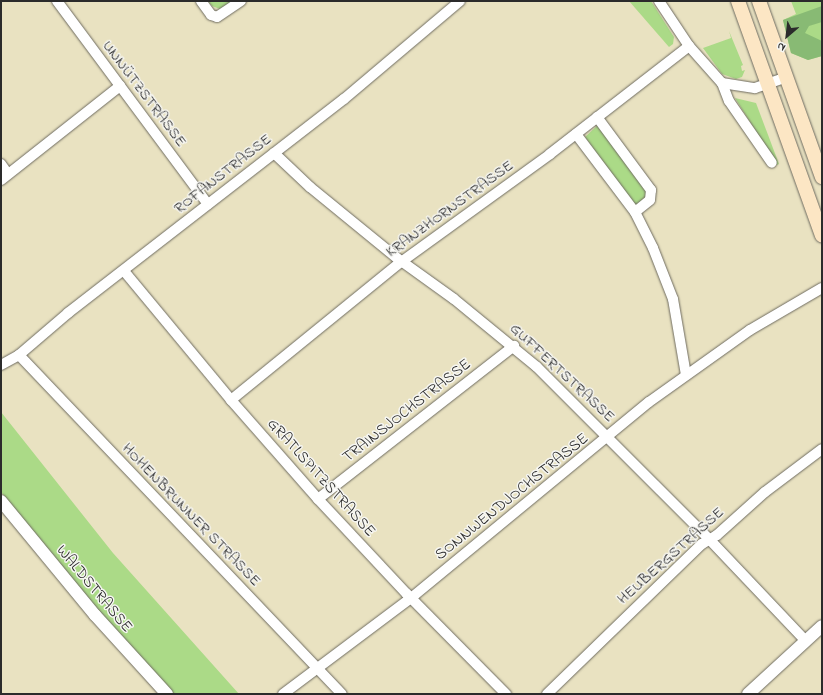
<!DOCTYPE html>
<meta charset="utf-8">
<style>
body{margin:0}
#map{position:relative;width:823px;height:695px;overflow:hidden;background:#e9e2c1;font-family:"Indie Flower",sans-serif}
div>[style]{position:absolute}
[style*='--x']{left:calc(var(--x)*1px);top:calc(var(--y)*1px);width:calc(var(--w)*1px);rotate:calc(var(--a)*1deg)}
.green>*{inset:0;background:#abda87}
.forest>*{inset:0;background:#88ba74}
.roads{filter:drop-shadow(0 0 1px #6e6b60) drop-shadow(0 0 1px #6e6b60)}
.minor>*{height:10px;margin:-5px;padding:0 5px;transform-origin:5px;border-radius:5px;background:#fff}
.tertiary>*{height:12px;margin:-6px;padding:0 6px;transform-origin:6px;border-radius:6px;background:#fff}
.secondary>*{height:14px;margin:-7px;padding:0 7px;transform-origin:7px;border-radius:7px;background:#fce6c4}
span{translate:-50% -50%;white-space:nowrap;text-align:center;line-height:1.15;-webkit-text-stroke:3px #f6f6f2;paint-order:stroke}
.street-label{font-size:16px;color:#2b2b2b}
.frame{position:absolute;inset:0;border:2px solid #2b2b2b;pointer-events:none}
.north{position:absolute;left:767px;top:16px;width:40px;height:40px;-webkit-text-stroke:3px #f6f6f2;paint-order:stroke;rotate:208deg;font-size:11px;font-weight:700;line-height:16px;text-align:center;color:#2b2b2b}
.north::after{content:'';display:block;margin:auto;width:14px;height:18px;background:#2b2b2b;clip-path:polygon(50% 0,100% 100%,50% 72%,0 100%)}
</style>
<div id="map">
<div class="green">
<i style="clip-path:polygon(208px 1px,234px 1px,220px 9px,212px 6px)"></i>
<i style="clip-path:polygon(629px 1px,651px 1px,674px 37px,673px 44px,669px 47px)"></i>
<i style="clip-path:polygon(791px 1px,822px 1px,822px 56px,808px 60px,791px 53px,783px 20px,796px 14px)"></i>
<i style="clip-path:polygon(729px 31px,743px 65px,741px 66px,742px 71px,745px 70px,742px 77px,736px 79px,722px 74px,703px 48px,731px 38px)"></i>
<i style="clip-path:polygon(735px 98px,756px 103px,779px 164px,777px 165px)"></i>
<i style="clip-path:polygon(598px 125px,646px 189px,647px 196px,639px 204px,634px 204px,585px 137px)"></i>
<i style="clip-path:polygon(1px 412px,113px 553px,239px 694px,173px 694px,99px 611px,1px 492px)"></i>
</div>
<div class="forest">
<i style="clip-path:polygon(822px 6px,822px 22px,809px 26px,805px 33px,822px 41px,822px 56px,808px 60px,791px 53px,783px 20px)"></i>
</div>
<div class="roads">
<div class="minor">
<i style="--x:57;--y:1;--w:253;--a:53.4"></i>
<i style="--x:201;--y:1;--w:17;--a:54"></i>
<i style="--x:211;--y:15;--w:6;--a:18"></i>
<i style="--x:217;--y:17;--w:29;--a:-34"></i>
<i style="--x:659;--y:1;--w:54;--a:56.3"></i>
<i style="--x:689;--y:46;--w:50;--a:48.3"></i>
<i style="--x:722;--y:83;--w:33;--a:9"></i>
<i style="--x:755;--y:88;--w:34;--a:-19"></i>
<i style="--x:722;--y:83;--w:19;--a:69"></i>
<i style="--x:729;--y:101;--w:75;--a:55.3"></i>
<i style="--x:597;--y:117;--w:91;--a:53.5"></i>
<i style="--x:651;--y:190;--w:10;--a:96"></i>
<i style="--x:650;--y:200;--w:19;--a:141"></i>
<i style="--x:576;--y:134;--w:98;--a:52.9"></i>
<i style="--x:635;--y:212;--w:40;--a:63.4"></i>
<i style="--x:653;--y:248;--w:55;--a:68.6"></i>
<i style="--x:673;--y:299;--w:77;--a:80.3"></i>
<i style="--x:274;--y:153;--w:50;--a:43.4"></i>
<i style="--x:310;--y:187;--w:112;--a:39.2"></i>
<i style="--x:397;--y:258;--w:70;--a:35.7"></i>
<i style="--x:454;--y:299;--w:107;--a:39.3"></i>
<i style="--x:537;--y:367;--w:245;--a:45"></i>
<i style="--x:710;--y:540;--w:139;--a:46.5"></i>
<i style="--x:1;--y:164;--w:12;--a:55"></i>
<i style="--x:1;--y:180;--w:152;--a:-38.3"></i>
<i style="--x:124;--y:271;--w:168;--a:50.3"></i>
<i style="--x:231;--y:400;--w:132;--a:48.7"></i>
<i style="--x:318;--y:499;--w:130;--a:46.9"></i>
<i style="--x:407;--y:594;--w:141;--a:45.3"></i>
<i style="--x:19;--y:355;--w:468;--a:46.4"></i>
<i style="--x:1;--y:365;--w:21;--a:-29"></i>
<i style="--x:19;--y:355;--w:65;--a:-40.6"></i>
<i style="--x:68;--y:313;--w:349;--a:-37.8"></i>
<i style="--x:344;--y:99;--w:152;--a:-40.2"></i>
<i style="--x:231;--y:400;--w:219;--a:-39.1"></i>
<i style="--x:401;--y:262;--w:184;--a:-35.9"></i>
<i style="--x:550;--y:154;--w:176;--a:-37.8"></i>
<i style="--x:318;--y:499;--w:249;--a:-38"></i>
<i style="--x:283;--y:694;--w:160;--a:-36.9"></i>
<i style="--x:411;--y:598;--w:308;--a:-39.5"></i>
<i style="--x:649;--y:402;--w:124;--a:-35.5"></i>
<i style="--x:750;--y:330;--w:83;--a:-30.3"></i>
<i style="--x:547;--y:694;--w:216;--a:-44.1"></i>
<i style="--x:702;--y:544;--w:17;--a:-31"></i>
<i style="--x:717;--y:535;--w:64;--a:-41.9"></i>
<i style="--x:765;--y:492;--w:71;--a:-37"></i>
</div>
<div class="tertiary">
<i style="--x:1;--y:501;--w:148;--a:50.5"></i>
<i style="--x:95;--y:615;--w:107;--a:47.7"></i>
<i style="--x:748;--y:694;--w:100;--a:-42.6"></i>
</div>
<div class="secondary">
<i style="--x:738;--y:1;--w:249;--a:70.3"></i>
<i style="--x:759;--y:1;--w:187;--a:70.3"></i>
</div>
</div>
<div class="street-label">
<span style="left:144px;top:94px;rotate:53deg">UNNÜTZSTRASSE</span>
<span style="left:223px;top:174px;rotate:-38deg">ROFANSTRASSE</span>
<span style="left:450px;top:209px;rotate:-36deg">KRANZHORNSTRASSE</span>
<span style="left:562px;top:373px;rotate:43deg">GUFFERTSTRASSE</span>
<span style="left:407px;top:411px;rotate:-38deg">TRAINSJOCHSTRASSE</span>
<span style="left:321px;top:478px;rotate:48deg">GRATLSPITZSTRASSE</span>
<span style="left:512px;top:497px;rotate:-39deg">SONNWENDJOCHSTRASSE</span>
<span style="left:191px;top:515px;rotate:46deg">HOHENBRUNNER STRASSE</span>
<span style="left:671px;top:556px;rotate:-42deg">HEUBERGSTRASSE</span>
<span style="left:94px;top:589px;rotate:50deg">WALDSTRASSE</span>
</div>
<div class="frame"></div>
<div class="north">N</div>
</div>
